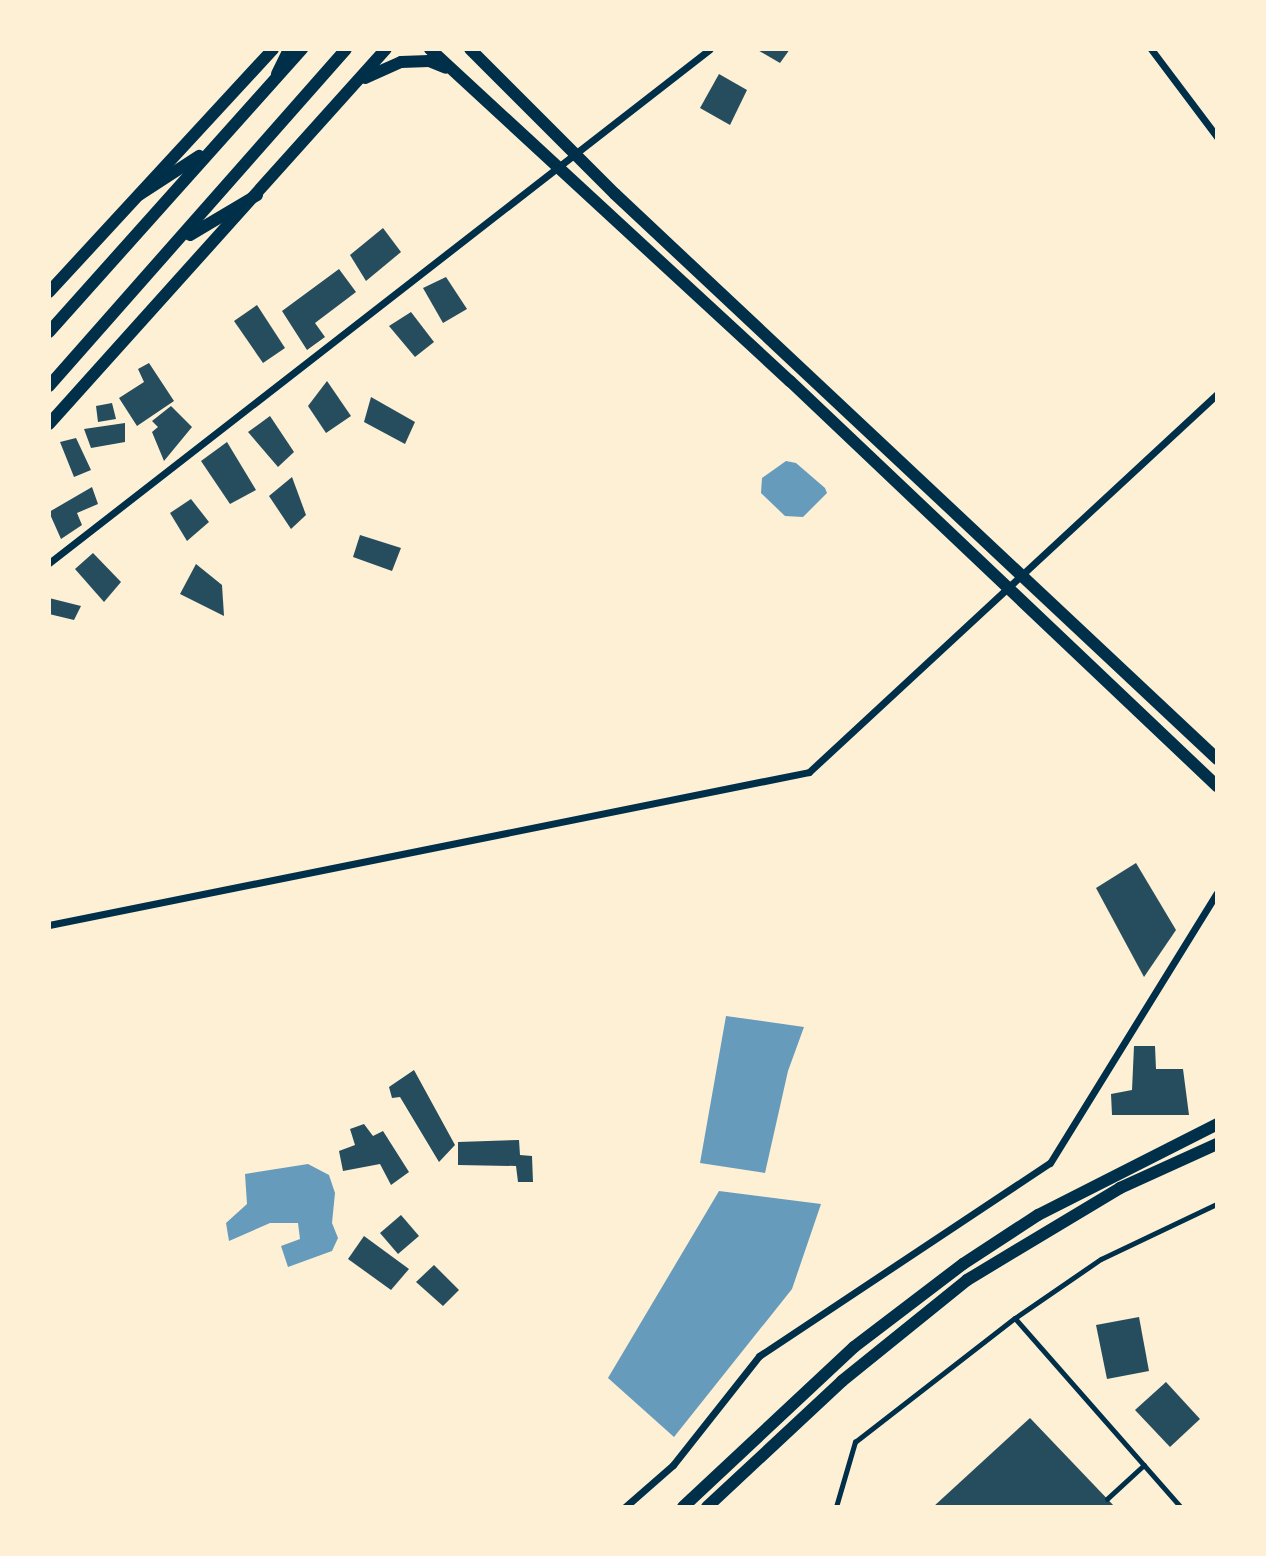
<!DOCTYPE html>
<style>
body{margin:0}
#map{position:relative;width:1266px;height:1556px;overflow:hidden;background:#fdf0d5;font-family:"Roboto Condensed",sans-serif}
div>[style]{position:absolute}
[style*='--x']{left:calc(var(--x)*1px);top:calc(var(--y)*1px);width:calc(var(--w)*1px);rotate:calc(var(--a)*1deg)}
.water>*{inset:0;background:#669bbc}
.building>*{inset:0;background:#264d5e}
.service>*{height:4.5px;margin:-2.25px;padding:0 2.25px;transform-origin:2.25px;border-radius:2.25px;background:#003049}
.minor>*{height:7px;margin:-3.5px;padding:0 3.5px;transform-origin:3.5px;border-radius:3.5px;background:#003049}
.secondary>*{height:12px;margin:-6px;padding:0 6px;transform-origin:6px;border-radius:6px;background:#003049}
.primary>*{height:12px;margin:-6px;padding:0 6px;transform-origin:6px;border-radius:6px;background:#003049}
span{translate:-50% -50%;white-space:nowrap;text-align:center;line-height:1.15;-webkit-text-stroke:6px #fdf0d5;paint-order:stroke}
.frame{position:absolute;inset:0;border:51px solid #fdf0d5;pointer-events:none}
</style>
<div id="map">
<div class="water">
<i style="clip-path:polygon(786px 461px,796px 463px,825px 488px,827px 493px,803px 517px,785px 516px,761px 493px,762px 478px)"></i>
<i style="clip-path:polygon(726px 1016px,804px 1027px,788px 1071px,765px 1173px,700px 1163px)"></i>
<i style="clip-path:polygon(308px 1164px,329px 1175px,335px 1193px,332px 1223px,338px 1238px,332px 1251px,288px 1267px,281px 1246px,300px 1239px,298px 1223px,270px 1223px,229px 1241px,226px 1223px,247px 1204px,245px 1174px)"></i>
<i style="clip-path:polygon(719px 1191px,821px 1204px,792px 1289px,674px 1437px,608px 1378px)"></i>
</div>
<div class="building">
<i style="clip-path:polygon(756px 49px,790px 49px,780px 63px)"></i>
<i style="clip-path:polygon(719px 74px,747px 90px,730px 125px,700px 108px)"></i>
<i style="clip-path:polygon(383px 228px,401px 252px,366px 281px,350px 255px)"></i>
<i style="clip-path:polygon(339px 269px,356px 292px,315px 323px,325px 337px,307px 350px,282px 311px)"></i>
<i style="clip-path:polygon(446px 277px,467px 309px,443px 323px,423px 288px)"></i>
<i style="clip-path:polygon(257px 305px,285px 348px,263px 363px,234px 321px)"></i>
<i style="clip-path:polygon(411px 312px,434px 342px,415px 357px,389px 326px)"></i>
<i style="clip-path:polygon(149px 363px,174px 401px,137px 426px,119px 398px,144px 382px,138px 369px)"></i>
<i style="clip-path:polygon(327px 381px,351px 416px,326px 433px,308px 406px)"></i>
<i style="clip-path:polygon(371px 397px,415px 422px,405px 444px,364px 422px)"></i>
<i style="clip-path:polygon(112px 403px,116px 419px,98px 422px,96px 406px)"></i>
<i style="clip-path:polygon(171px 406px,192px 427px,164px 461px,152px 432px,158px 427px,152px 421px)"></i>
<i style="clip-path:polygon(270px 416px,294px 452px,278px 467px,248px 432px)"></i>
<i style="clip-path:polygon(125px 423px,125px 442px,91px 448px,84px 429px)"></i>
<i style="clip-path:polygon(76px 438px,91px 470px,74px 477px,60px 442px)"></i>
<i style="clip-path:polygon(227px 442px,256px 490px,230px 504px,201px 461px)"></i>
<i style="clip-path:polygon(292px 477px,306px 515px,291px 529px,269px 496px)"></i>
<i style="clip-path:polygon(92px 487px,98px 504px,77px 513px,82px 525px,61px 539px,49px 512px)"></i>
<i style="clip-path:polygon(191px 499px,209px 522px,187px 541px,170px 513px)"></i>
<i style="clip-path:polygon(360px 535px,401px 548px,392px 571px,353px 557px)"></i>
<i style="clip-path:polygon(93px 553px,121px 582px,104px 602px,75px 569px)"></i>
<i style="clip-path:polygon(196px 564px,222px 585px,224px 616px,180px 594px)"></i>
<i style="clip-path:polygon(49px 598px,81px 606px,74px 620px,49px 614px)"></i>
<i style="clip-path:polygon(1136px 863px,1176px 930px,1144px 977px,1096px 888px)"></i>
<i style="clip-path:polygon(1134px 1046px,1155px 1046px,1156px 1069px,1183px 1069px,1189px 1115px,1112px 1115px,1111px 1094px,1132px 1090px)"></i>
<i style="clip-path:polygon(414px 1070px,455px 1145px,439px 1162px,400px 1097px,392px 1098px,389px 1087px)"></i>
<i style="clip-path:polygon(364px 1124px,373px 1136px,383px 1131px,409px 1172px,391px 1185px,380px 1164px,343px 1171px,339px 1151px,355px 1145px,350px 1129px)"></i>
<i style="clip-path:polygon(519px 1140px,520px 1155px,532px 1156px,533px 1182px,518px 1182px,516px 1166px,458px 1165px,458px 1142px)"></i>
<i style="clip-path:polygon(401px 1215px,419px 1236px,398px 1254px,380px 1233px)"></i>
<i style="clip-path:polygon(364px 1236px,409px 1269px,391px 1290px,348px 1259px)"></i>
<i style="clip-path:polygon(434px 1265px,459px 1290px,443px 1306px,416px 1282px)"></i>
<i style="clip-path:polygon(1139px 1317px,1149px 1371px,1107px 1379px,1096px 1325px)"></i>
<i style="clip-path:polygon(1166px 1382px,1200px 1419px,1170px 1447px,1135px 1410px)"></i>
<i style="clip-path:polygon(1030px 1418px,1115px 1507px,933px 1507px)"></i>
</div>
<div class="service">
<i style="--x:1015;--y:1318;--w:104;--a:-34.5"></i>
<i style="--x:1101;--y:1259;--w:128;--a:-25.4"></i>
<i style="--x:1107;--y:1499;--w:50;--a:-42.6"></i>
<i style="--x:836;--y:1507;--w:68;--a:-73.7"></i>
<i style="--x:855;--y:1442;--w:202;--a:-37.8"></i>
<i style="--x:1015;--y:1318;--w:252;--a:48.7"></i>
</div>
<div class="minor">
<i style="--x:1151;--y:49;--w:110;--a:53.1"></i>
<i style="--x:49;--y:563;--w:837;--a:-37.87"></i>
<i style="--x:49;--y:925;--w:775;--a:-11.38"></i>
<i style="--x:809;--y:772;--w:556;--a:-42.81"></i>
<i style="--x:625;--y:1507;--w:64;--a:-41.2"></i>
<i style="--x:673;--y:1465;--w:139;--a:-51.7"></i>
<i style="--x:759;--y:1356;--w:349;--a:-33.6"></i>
<i style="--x:1050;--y:1163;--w:317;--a:-58.3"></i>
</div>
<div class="secondary">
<i style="--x:430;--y:49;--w:490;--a:42.7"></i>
<i style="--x:790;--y:381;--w:589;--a:43.49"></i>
<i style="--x:470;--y:49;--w:205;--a:45"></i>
<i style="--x:615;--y:194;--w:826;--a:43.18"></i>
<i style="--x:277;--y:74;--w:28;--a:-64"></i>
<i style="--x:365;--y:78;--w:39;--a:-24"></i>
<i style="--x:401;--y:62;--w:28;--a:-2"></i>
<i style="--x:429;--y:61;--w:18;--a:22"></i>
<i style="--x:49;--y:292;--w:330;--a:-47.3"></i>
<i style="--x:49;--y:424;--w:504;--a:-48.06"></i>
<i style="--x:683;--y:1507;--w:234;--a:-43.1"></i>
<i style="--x:854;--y:1347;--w:137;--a:-37.3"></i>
<i style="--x:963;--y:1264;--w:90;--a:-33.2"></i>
<i style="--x:1038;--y:1215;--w:201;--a:-26.9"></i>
<i style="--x:707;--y:1507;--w:185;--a:-43"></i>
<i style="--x:842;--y:1381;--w:161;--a:-38.9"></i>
<i style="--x:967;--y:1280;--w:179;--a:-31"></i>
<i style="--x:1120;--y:1188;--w:107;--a:-24.4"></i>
</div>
<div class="primary">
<i style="--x:139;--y:195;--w:72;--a:-33"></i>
<i style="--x:190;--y:235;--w:78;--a:-30.8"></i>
<i style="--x:49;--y:332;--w:380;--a:-48.2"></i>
<i style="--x:49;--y:386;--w:449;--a:-48.6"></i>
</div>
<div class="frame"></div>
</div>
